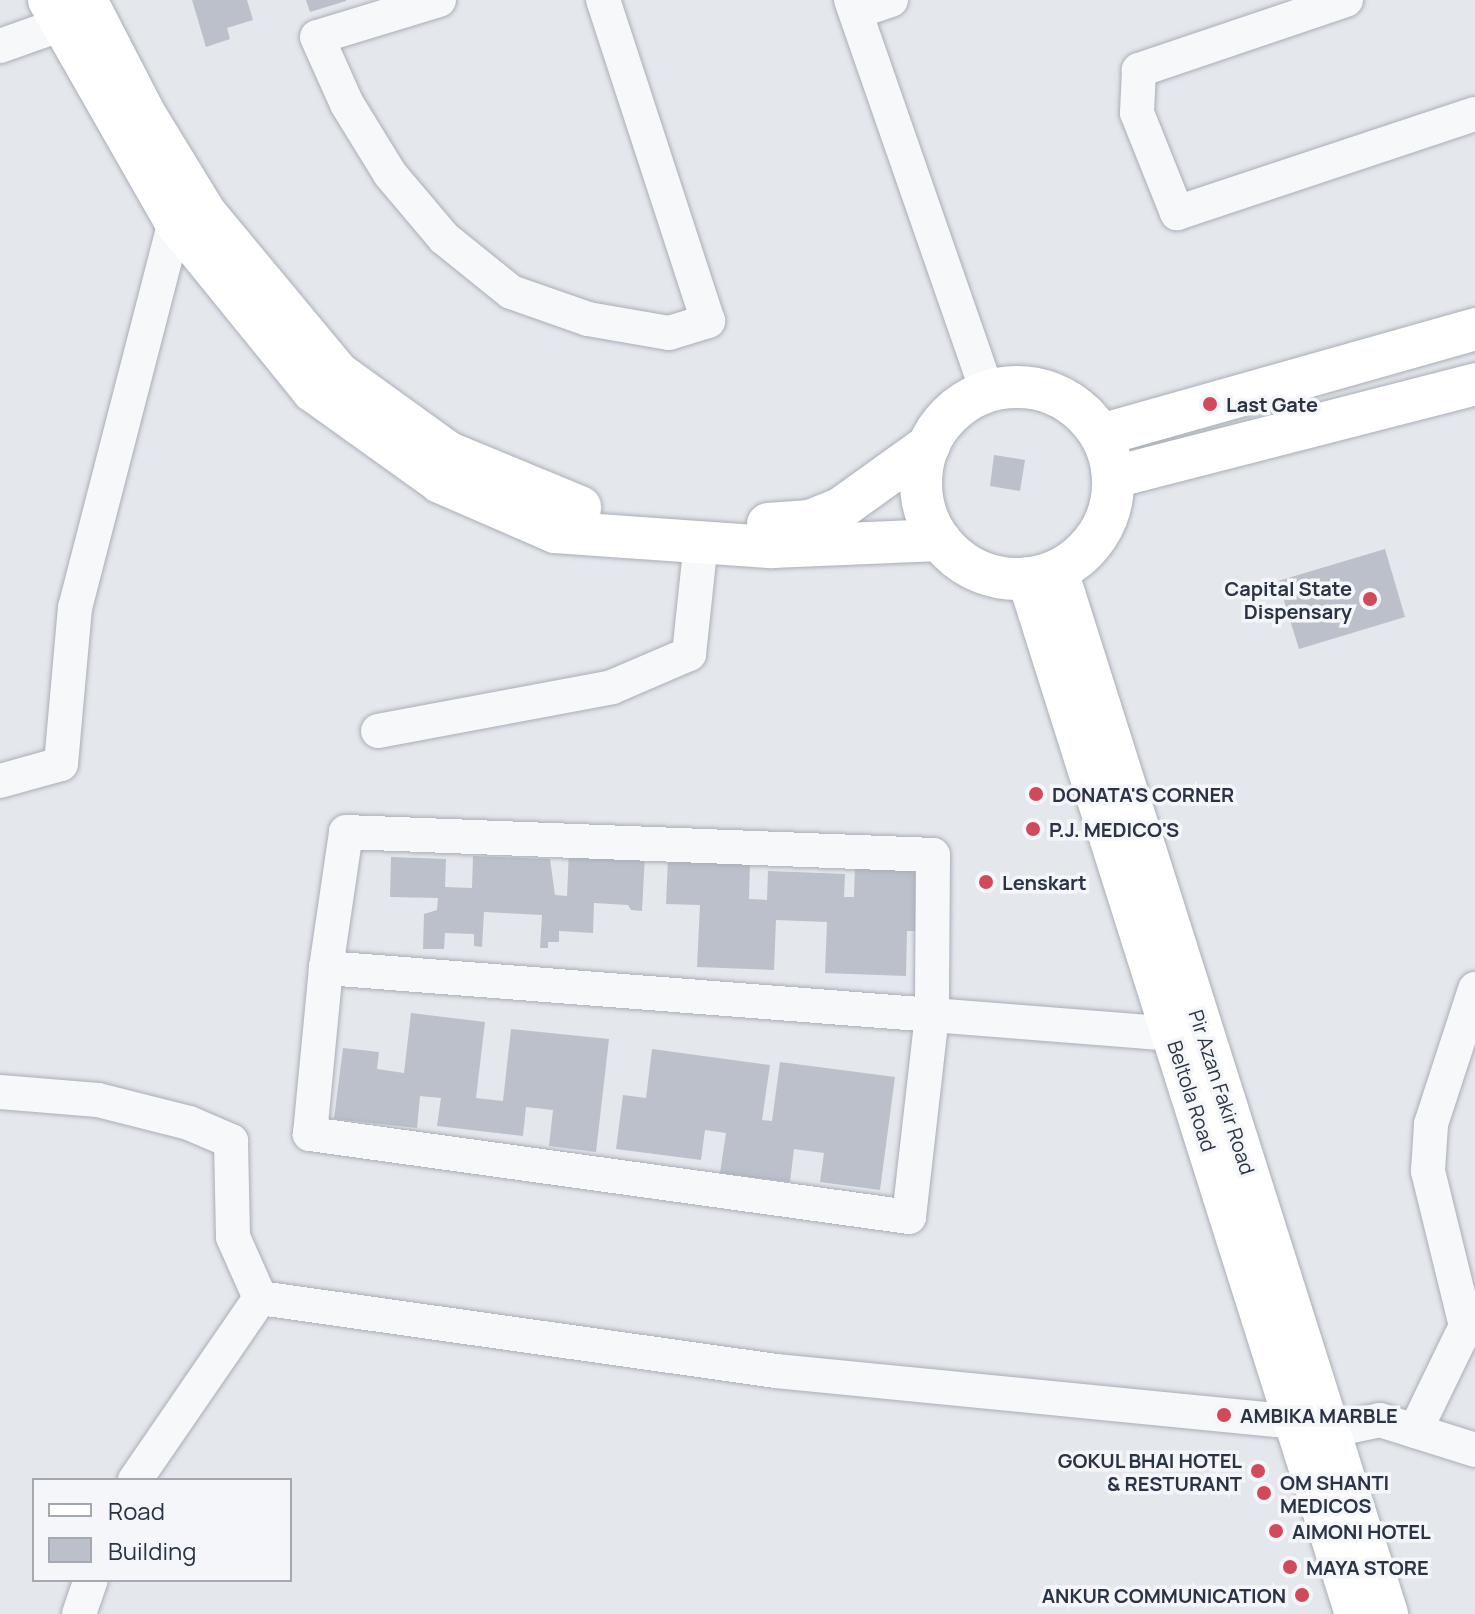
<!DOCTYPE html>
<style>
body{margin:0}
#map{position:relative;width:1475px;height:1614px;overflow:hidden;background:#e4e7ec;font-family:Manrope,sans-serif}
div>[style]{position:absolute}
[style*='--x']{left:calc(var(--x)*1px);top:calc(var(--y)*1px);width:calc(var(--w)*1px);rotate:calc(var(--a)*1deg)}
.building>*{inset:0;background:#bbc0ca}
.roads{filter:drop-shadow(0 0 2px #a9aeb7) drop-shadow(0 0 2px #a9aeb7)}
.minor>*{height:34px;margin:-17px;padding:0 17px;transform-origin:17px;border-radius:17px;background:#f7f8fa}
.major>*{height:42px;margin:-21px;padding:0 21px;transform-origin:21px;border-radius:21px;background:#fff}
.major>.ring{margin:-21px;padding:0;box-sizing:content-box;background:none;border:42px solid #fff;border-radius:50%}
.dots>*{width:22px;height:22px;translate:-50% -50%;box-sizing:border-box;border:4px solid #f4f6f9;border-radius:50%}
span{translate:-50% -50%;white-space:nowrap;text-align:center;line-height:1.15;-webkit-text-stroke:7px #f4f6f9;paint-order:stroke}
.poi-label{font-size:20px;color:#2b3445;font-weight:700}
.left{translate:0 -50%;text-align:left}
.right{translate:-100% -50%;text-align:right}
.street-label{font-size:20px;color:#2b3445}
.legend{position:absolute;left:32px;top:1478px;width:260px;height:104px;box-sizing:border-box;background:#f4f6f9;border:2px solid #a4a8b1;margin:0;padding:10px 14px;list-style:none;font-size:24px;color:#2b3445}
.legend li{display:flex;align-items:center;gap:16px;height:40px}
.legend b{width:40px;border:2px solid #a4a8b1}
</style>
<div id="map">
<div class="building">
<i style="clip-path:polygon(192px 0,247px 0,253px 20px,227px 28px,230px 39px,206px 47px)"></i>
<i style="clip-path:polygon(306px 0,346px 0,346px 1px,310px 12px)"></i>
<i style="clip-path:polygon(994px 455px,1025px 460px,1020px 491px,990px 486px)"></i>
<i style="clip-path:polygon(1385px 549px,1405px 617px,1299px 649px,1278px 581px)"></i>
<i style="clip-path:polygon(569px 850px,645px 854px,642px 911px,631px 910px,628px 905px,594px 903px,593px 933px,559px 931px,559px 942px,548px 942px,548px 948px,540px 948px,542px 915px,484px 912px,482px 947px,474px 946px,474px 934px,445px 933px,444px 949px,423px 949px,424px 914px,437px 910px,438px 898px,390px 897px,391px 857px,446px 859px,445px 887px,472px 888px,473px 856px,550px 859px,555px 895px,567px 896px)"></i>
<i style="clip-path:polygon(668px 858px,750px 861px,749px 899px,767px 900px,768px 871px,845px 874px,844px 897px,854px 897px,855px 863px,929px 865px,926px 931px,907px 931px,906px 976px,825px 973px,827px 922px,776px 920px,774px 970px,697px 967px,700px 905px,666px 904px)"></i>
<i style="clip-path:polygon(411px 1013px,485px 1022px,476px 1098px,503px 1101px,511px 1029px,609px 1039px,596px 1152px,549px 1146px,553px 1110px,526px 1107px,523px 1136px,437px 1126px,441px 1098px,420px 1096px,417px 1128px,334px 1119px,343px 1048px,379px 1052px,377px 1069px,404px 1073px)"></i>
<i style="clip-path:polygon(652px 1049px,770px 1065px,762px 1120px,772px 1121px,780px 1062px,895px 1077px,880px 1190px,820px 1182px,824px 1153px,794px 1149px,790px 1182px,720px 1173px,726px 1133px,705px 1130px,701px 1160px,616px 1149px,623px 1095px,646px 1098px)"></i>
</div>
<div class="roads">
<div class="minor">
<i style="--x:439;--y:0;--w:127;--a:163.1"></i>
<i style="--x:317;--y:37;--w:73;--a:65.9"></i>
<i style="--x:347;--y:104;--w:82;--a:58.4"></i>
<i style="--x:390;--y:174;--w:84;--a:49.8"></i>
<i style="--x:444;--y:238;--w:86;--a:38.9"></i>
<i style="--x:511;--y:292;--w:82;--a:19.3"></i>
<i style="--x:588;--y:319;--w:82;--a:9.8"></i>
<i style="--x:669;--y:333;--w:41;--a:-17.1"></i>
<i style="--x:708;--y:321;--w:338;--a:-108.1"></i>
<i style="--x:851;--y:0;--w:414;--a:70.8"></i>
<i style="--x:1346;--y:0;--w:219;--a:161.3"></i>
<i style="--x:1139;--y:70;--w:43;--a:92.7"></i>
<i style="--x:1137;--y:113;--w:108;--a:68.2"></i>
<i style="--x:1177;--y:213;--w:314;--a:-18.4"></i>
<i style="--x:856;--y:12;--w:37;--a:-19"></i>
<i style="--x:0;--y:46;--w:66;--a:-19.5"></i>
<i style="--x:378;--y:731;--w:238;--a:-10.6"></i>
<i style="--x:612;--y:687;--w:84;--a:-23.2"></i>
<i style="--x:689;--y:654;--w:113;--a:-83.9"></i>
<i style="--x:0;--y:781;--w:63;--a:-15.6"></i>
<i style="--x:61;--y:764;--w:157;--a:-84.9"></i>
<i style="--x:75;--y:608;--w:400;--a:-75.5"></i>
<i style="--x:175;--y:221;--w:19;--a:-43"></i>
<i style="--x:326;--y:968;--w:137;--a:-81.6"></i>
<i style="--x:346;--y:832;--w:587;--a:2.24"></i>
<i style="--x:933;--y:855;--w:160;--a:90.4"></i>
<i style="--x:932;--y:1015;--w:203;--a:96.5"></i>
<i style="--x:909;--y:1217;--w:605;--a:-172.11"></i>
<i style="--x:310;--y:1134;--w:167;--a:-84.5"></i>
<i style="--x:326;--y:968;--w:608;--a:4.43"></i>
<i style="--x:932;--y:1015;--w:217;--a:4.5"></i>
<i style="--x:1148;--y:1032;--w:24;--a:5"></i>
<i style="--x:0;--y:1092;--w:98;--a:4.7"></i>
<i style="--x:98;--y:1100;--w:94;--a:14.2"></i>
<i style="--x:189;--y:1123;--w:46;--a:23.2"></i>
<i style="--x:231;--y:1141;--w:96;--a:88.8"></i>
<i style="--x:233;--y:1237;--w:67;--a:66.1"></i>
<i style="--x:260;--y:1298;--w:521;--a:8.05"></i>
<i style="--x:776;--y:1371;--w:521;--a:5.61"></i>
<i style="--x:1329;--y:1431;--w:52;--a:-12.2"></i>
<i style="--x:1380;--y:1420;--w:100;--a:17.5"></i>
<i style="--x:1415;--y:1431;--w:117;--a:-64.1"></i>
<i style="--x:1466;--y:1326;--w:160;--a:-103.8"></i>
<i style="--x:1428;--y:1171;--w:47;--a:-86.3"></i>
<i style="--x:1431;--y:1124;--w:142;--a:-71.9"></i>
<i style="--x:135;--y:1480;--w:221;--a:-55.5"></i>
<i style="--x:79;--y:1614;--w:36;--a:-71"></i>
</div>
<div class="major">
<i style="--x:49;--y:0;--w:254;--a:60.3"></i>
<i style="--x:175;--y:221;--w:219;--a:50.9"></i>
<i style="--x:313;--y:391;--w:156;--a:35.6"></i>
<i style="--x:440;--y:482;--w:125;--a:23.5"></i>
<i style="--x:555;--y:532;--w:218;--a:4"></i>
<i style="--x:772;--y:547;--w:168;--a:-2.4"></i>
<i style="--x:86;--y:0;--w:127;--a:62.8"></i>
<i style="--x:144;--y:113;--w:119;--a:58.5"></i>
<i style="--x:206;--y:214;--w:207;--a:50.3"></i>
<i style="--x:338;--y:373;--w:137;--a:35.8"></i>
<i style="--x:449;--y:453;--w:142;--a:22.4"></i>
<i class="ring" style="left:921px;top:387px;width:150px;height:150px"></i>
<i style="--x:1101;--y:435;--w:389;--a:-15.8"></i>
<i style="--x:1114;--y:477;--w:373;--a:-14.4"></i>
<i style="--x:768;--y:524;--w:42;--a:-4.1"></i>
<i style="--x:810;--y:521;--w:32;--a:-22"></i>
<i style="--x:840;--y:509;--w:110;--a:-35.7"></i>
<i style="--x:1057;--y:571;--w:1094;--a:72.44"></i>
<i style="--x:1028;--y:578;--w:1087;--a:72.43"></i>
</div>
</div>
<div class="dots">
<i style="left:1210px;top:404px;background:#d1495b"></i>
<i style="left:1370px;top:599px;background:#d1495b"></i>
<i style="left:1036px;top:794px;background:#d1495b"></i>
<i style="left:1033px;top:829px;background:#d1495b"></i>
<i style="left:986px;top:882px;background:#d1495b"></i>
<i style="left:1224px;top:1415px;background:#d1495b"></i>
<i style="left:1258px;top:1471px;background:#d1495b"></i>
<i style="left:1264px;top:1493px;background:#d1495b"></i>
<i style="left:1276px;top:1531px;background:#d1495b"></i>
<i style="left:1290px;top:1567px;background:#d1495b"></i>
<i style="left:1302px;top:1595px;background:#d1495b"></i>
</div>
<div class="poi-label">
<span class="left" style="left:1226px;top:404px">Last Gate</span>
<span class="right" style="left:1352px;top:600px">Capital State<br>Dispensary</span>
<span class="left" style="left:1052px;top:794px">DONATA'S CORNER</span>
<span class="left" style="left:1049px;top:829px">P.J. MEDICO'S</span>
<span class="left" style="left:1002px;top:882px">Lenskart</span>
<span class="left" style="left:1240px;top:1415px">AMBIKA MARBLE</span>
<span class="right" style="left:1242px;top:1472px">GOKUL BHAI HOTEL<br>&amp; RESTURANT</span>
<span class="left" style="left:1280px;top:1494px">OM SHANTI<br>MEDICOS</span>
<span class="left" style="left:1292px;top:1531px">AIMONI HOTEL</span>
<span class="left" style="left:1306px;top:1567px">MAYA STORE</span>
<span class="right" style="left:1286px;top:1595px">ANKUR COMMUNICATION</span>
</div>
<div class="street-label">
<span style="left:1222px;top:1092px;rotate:72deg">Pir Azan Fakir Road</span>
<span style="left:1192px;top:1096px;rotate:72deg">Beltola Road</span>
</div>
<ul class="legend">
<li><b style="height:10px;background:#fff"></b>Road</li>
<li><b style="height:22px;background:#bbc0ca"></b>Building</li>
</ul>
</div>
